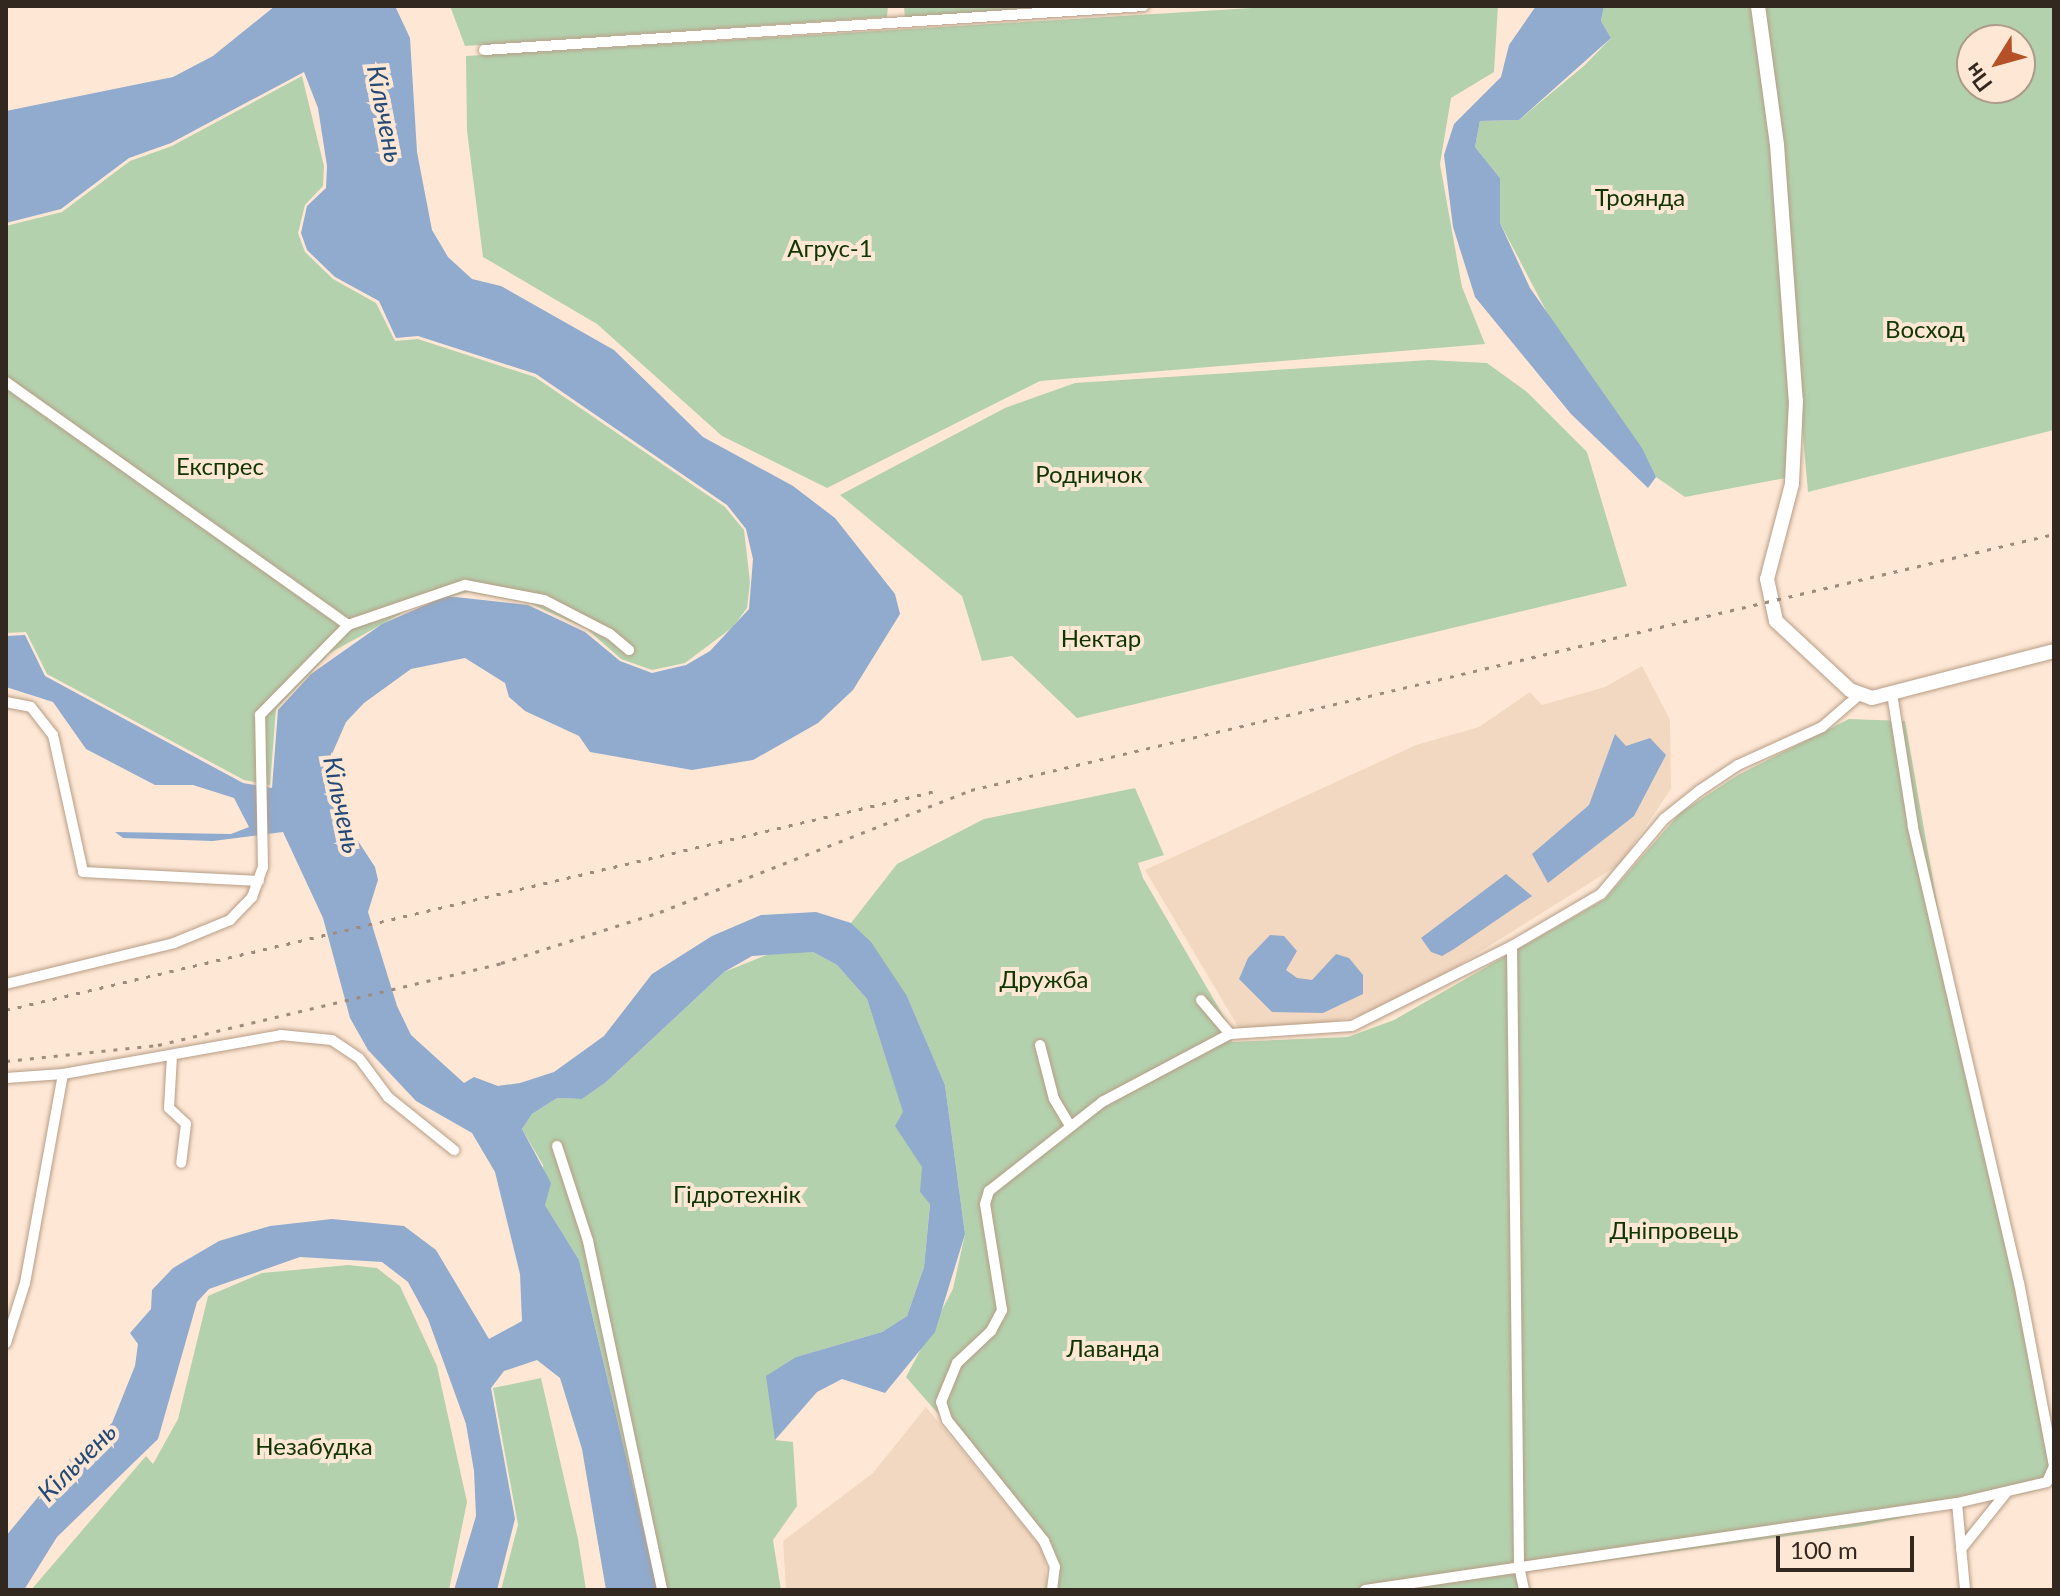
<!DOCTYPE html>
<meta charset="utf-8">
<style>
body{margin:0}
#map{position:relative;width:2060px;height:1596px;overflow:hidden;background:#fee8d5;font-family:Lato,sans-serif}
div>[style]{position:absolute}
[style*='--x']{left:calc(var(--x)*1px);top:calc(var(--y)*1px);width:calc(var(--w)*1px);rotate:calc(var(--a)*1deg)}
.built>*{inset:0;background:#f2d8c1}
.green>*{inset:0;background:#b4d1ad}
.water>*{inset:0;background:#90abce}
.roads{filter:drop-shadow(0 0 2px #b69d86) drop-shadow(0 0 2px #b69d86)}
.street>*{height:10px;margin:-5px;padding:0 5px;transform-origin:5px;border-radius:5px;background:#fff}
.secondary>*{height:14px;margin:-7px;padding:0 7px;transform-origin:7px;border-radius:7px;background:#fff}
.rail>*{height:3px;margin-top:-1.5px;transform-origin:0;background:repeating-linear-gradient(90deg,#9d8c7e 0 4px,transparent 0 12px)}
span{translate:-50% -50%;white-space:nowrap;text-align:center;line-height:1.15;-webkit-text-stroke:8px #fee8d5;paint-order:stroke}
.park-label{font-size:24px;color:#0f3502}
.water-label{font-size:26px;color:#244a78;font-style:italic}
.frame{position:absolute;inset:0;border:8px solid #32281f;pointer-events:none}
.north{position:absolute;left:1956px;top:24px;width:80px;height:80px;box-sizing:border-box;background:#fee8d5;border:2px solid #ac9b8c;border-radius:50%;rotate:233deg;font-size:22px;font-weight:700;line-height:32px;text-align:center;color:#32281f}
.north::after{content:'';display:block;margin:auto;width:28px;height:36px;background:#b65026;clip-path:polygon(50% 0,100% 100%,50% 72%,0 100%)}
.scale{position:absolute;left:1776px;top:1536px;width:138px;height:36px;box-sizing:border-box;border:4px solid #32281f;border-top:0;padding-left:10px;font-size:24px;line-height:28px;white-space:nowrap;color:#32281f;-webkit-text-stroke:6px #fee8d5;paint-order:stroke}
</style>
<div id="map">
<div class="built">
<i style="clip-path:polygon(1642px 666px,1670px 720px,1671px 789px,1620px 864px,1416px 992px,1358px 1016px,1293px 1030px,1240px 1030px,1145px 870px,1416px 745px,1479px 727px,1530px 692px,1542px 705px,1605px 687px)"></i>
<i style="clip-path:polygon(926px 1407px,1044px 1551px,1047px 1590px,786px 1590px,783px 1541px,873px 1473px)"></i>
</div>
<div class="green">
<i style="clip-path:polygon(450px 6px,888px 6px,887px 17px,465px 46px)"></i>
<i style="clip-path:polygon(904px 6px,1048px 6px,905px 19px)"></i>
<i style="clip-path:polygon(1285px 6px,1498px 6px,1494px 72px,1451px 98px,1440px 164px,1462px 287px,1485px 344px,1040px 381px,827px 488px,722px 436px,597px 324px,483px 257px,467px 131px,466px 56px)"></i>
<i style="clip-path:polygon(1604px 6px,1762px 6px,1796px 476px,1685px 497px,1656px 477px,1561px 339px,1500px 223px,1500px 178px,1475px 147px,1480px 121px,1519px 120px,1585px 65px,1611px 38px,1601px 21px)"></i>
<i style="clip-path:polygon(evenodd,1764px 6px,2054px 6px,2054px 430px,1808px 492px,1764px 6px,1972px 40px,2020px 40px,2020px 88px,1972px 88px,1972px 40px)"></i>
<i style="clip-path:polygon(302px 76px,324px 166px,323px 186px,305px 205px,298px 233px,305px 252px,333px 279px,376px 303px,395px 341px,418px 339px,535px 377px,725px 507px,744px 530px,750px 582px,747px 608px,733px 627px,685px 663px,652px 670px,621px 659px,587px 629px,529px 603px,468px 592px,415px 606px,330px 653px,276px 709px,270px 785px,244px 780px,47px 674px,26px 632px,6px 633px,6px 226px,62px 212px,130px 161px,172px 146px)"></i>
<i style="clip-path:polygon(1429px 360px,1487px 363px,1527px 392px,1587px 452px,1627px 586px,1077px 718px,1012px 656px,982px 661px,962px 596px,840px 495px,1005px 408px,1075px 383px)"></i>
<i style="clip-path:polygon(1849px 719px,1905px 721px,1974px 1113px,2018px 1294px,2051px 1472px,2035px 1491px,1861px 1526px,1518px 1573px,1522px 1590px,1059px 1590px,1051px 1543px,906px 1377px,953px 1289px,965px 1234px,945px 1085px,907px 996px,851px 923px,897px 864px,984px 819px,1135px 788px,1164px 855px,1138px 863px,1143px 878px,1231px 1029px,1232px 1042px,1348px 1037px,1394px 1020px,1605px 899px,1680px 813px,1738px 775px)"></i>
<i style="clip-path:polygon(779px 950px,813px 952px,837px 965px,867px 999px,904px 1113px,896px 1126px,922px 1166px,930px 1203px,924px 1267px,907px 1316px,882px 1332px,796px 1357px,775px 1440px,793px 1442px,797px 1506px,773px 1540px,781px 1590px,658px 1590px,579px 1260px,545px 1205px,543px 1165px,522px 1129px,532px 1114px,557px 1098px,582px 1099px,605px 1083px,724px 972px)"></i>
<i style="clip-path:polygon(348px 1265px,377px 1268px,400px 1286px,437px 1366px,467px 1502px,449px 1590px,31px 1590px,146px 1456px,153px 1464px,178px 1419px,208px 1296px,262px 1273px)"></i>
<i style="clip-path:polygon(541px 1378px,578px 1539px,586px 1590px,501px 1590px,518px 1525px,493px 1388px)"></i>
</div>
<div class="water">
<i style="clip-path:polygon(275px 6px,395px 6px,410px 38px,417px 152px,432px 230px,448px 257px,472px 279px,501px 286px,614px 350px,703px 437px,793px 486px,835px 518px,895px 594px,900px 614px,853px 690px,818px 723px,753px 760px,692px 770px,590px 752px,579px 736px,525px 711px,509px 697px,505px 683px,465px 658px,411px 669px,364px 703px,346px 722px,325px 770px,332px 801px,375px 867px,378px 880px,368px 912px,397px 1006px,411px 1035px,464px 1083px,474px 1077px,498px 1086px,520px 1083px,554px 1072px,604px 1036px,652px 974px,712px 936px,761px 915px,816px 912px,851px 923px,871px 942px,907px 996px,945px 1085px,965px 1234px,935px 1332px,885px 1393px,842px 1379px,817px 1392px,775px 1440px,766px 1376px,796px 1357px,882px 1332px,907px 1316px,924px 1267px,930px 1204px,920px 1192px,922px 1167px,895px 1126px,903px 1112px,867px 999px,837px 965px,813px 952px,752px 956px,724px 972px,605px 1083px,582px 1099px,557px 1098px,532px 1114px,522px 1129px,551px 1183px,545px 1205px,579px 1260px,658px 1590px,606px 1590px,582px 1449px,560px 1378px,537px 1360px,504px 1371px,491px 1388px,515px 1519px,497px 1590px,454px 1590px,476px 1516px,474px 1471px,466px 1424px,428px 1319px,408px 1282px,382px 1262px,300px 1257px,209px 1289px,197px 1302px,158px 1439px,57px 1537px,24px 1590px,6px 1590px,6px 1536px,70px 1458px,112px 1423px,135px 1366px,138px 1344px,130px 1333px,151px 1309px,152px 1290px,173px 1268px,219px 1241px,270px 1226px,332px 1219px,404px 1226px,436px 1250px,489px 1339px,522px 1321px,520px 1274px,495px 1172px,472px 1133px,416px 1101px,368px 1050px,350px 1018px,323px 918px,283px 832px,213px 841px,123px 838px,115px 832px,231px 834px,249px 827px,234px 798px,193px 785px,155px 785px,86px 749px,53px 702px,6px 687px,6px 636px,25px 635px,45px 676px,243px 783px,272px 788px,278px 710px,311px 674px,382px 624px,446px 596px,528px 605px,585px 632px,620px 661px,652px 673px,686px 665px,710px 651px,749px 609px,753px 559px,746px 529px,727px 505px,536px 374px,418px 336px,396px 338px,379px 301px,335px 277px,307px 250px,301px 233px,307px 206px,326px 188px,327px 166px,318px 108px,304px 72px,171px 143px,129px 158px,61px 209px,6px 223px,6px 111px,173px 77px,213px 56px)"></i>
<i style="clip-path:polygon(1536px 6px,1604px 6px,1601px 21px,1611px 38px,1519px 120px,1480px 121px,1475px 147px,1500px 178px,1500px 223px,1530px 288px,1642px 448px,1656px 477px,1648px 488px,1571px 414px,1475px 297px,1453px 227px,1444px 155px,1454px 124px,1501px 77px,1509px 45px)"></i>
<i style="clip-path:polygon(1615px 734px,1626px 746px,1650px 738px,1666px 755px,1634px 816px,1548px 883px,1532px 854px,1589px 805px)"></i>
<i style="clip-path:polygon(1506px 874px,1532px 896px,1454px 949px,1442px 956px,1431px 952px,1421px 938px)"></i>
<i style="clip-path:polygon(1270px 935px,1284px 936px,1297px 951px,1286px 970px,1297px 978px,1312px 980px,1336px 954px,1349px 958px,1363px 975px,1363px 994px,1323px 1013px,1272px 1012px,1239px 979px,1248px 958px)"></i>
</div>
<div class="roads">
<div class="street">
<i style="--x:484;--y:50;--w:661;--a:-3.81"></i>
<i style="--x:6;--y:382;--w:420;--a:35.4"></i>
<i style="--x:348;--y:625;--w:124;--a:-18.9"></i>
<i style="--x:465;--y:585;--w:80;--a:10.8"></i>
<i style="--x:544;--y:600;--w:74;--a:27.3"></i>
<i style="--x:610;--y:634;--w:25;--a:40"></i>
<i style="--x:6;--y:702;--w:25;--a:11"></i>
<i style="--x:31;--y:707;--w:36;--a:52"></i>
<i style="--x:53;--y:735;--w:140;--a:77.6"></i>
<i style="--x:83;--y:872;--w:176;--a:2.9"></i>
<i style="--x:1512;--y:946;--w:620;--a:89.35"></i>
<i style="--x:1519;--y:1566;--w:25;--a:78"></i>
<i style="--x:6;--y:984;--w:173;--a:-13.7"></i>
<i style="--x:174;--y:943;--w:61;--a:-22.3"></i>
<i style="--x:230;--y:920;--w:32;--a:-46"></i>
<i style="--x:252;--y:897;--w:32;--a:-70"></i>
<i style="--x:263;--y:867;--w:152;--a:-91.1"></i>
<i style="--x:260;--y:715;--w:126;--a:-45.6"></i>
<i style="--x:1201;--y:1000;--w:45;--a:49.5"></i>
<i style="--x:1040;--y:1045;--w:56;--a:75.5"></i>
<i style="--x:1054;--y:1099;--w:31;--a:59"></i>
<i style="--x:172;--y:1056;--w:52;--a:93.3"></i>
<i style="--x:169;--y:1108;--w:23;--a:43"></i>
<i style="--x:186;--y:1124;--w:39;--a:97"></i>
<i style="--x:6;--y:1078;--w:57;--a:-4"></i>
<i style="--x:63;--y:1074;--w:221;--a:-10.1"></i>
<i style="--x:281;--y:1035;--w:51;--a:5.6"></i>
<i style="--x:332;--y:1040;--w:32;--a:34"></i>
<i style="--x:359;--y:1058;--w:49;--a:53.4"></i>
<i style="--x:388;--y:1097;--w:85;--a:38.8"></i>
<i style="--x:557;--y:1146;--w:100;--a:71.9"></i>
<i style="--x:588;--y:1241;--w:357;--a:78"></i>
<i style="--x:6;--y:1343;--w:63;--a:-72.4"></i>
<i style="--x:25;--y:1283;--w:212;--a:-79.7"></i>
<i style="--x:1957;--y:1503;--w:87;--a:84.7"></i>
<i style="--x:1961;--y:1549;--w:72;--a:-51.2"></i>
<i style="--x:1052;--y:1590;--w:23;--a:-83"></i>
<i style="--x:1055;--y:1567;--w:28;--a:-113"></i>
<i style="--x:1044;--y:1541;--w:155;--a:-128.7"></i>
<i style="--x:947;--y:1420;--w:19;--a:-108"></i>
<i style="--x:941;--y:1402;--w:42;--a:-67.7"></i>
<i style="--x:957;--y:1363;--w:47;--a:-43.3"></i>
<i style="--x:991;--y:1331;--w:24;--a:-62"></i>
<i style="--x:1002;--y:1310;--w:107;--a:-99.1"></i>
<i style="--x:985;--y:1204;--w:14;--a:-73"></i>
<i style="--x:989;--y:1191;--w:144;--a:-38.2"></i>
<i style="--x:1102;--y:1102;--w:145;--a:-28"></i>
<i style="--x:1230;--y:1034;--w:122;--a:-3.8"></i>
<i style="--x:1352;--y:1026;--w:179;--a:-26.6"></i>
<i style="--x:1512;--y:946;--w:103;--a:-30.3"></i>
<i style="--x:1601;--y:894;--w:98;--a:-50"></i>
<i style="--x:1664;--y:819;--w:45;--a:-38.7"></i>
<i style="--x:1699;--y:791;--w:47;--a:-33.7"></i>
<i style="--x:1738;--y:765;--w:92;--a:-24.3"></i>
<i style="--x:1822;--y:727;--w:49;--a:-40.9"></i>
<i style="--x:1365;--y:1590;--w:598;--a:-8.36"></i>
<i style="--x:1957;--y:1503;--w:92;--a:-13.1"></i>
<i style="--x:2047;--y:1482;--w:17;--a:-66"></i>
<i style="--x:2054;--y:1466;--w:186;--a:-100.8"></i>
<i style="--x:2019;--y:1283;--w:469;--a:-103.1"></i>
<i style="--x:1913;--y:826;--w:135;--a:-99"></i>
</div>
<div class="secondary">
<i style="--x:1758;--y:6;--w:140;--a:82.2"></i>
<i style="--x:1777;--y:145;--w:257;--a:85.8"></i>
<i style="--x:1796;--y:401;--w:83;--a:92.8"></i>
<i style="--x:1792;--y:484;--w:98;--a:104.7"></i>
<i style="--x:1767;--y:579;--w:43;--a:77.9"></i>
<i style="--x:1776;--y:621;--w:101;--a:43"></i>
<i style="--x:1850;--y:690;--w:23;--a:20"></i>
<i style="--x:1872;--y:698;--w:188;--a:-14.5"></i>
</div>
</div>
<div class="rail">
<i style="--x:6;--y:1010;--w:955;--a:-13.25"></i>
<i style="--x:6;--y:1061;--w:153;--a:-6"></i>
<i style="--x:158;--y:1045;--w:353;--a:-13.4"></i>
<i style="--x:501;--y:963;--w:167;--a:-17.8"></i>
<i style="--x:660;--y:912;--w:334;--a:-21.4"></i>
<i style="--x:971;--y:790;--w:1113;--a:-13.3"></i>
</div>
<div class="park-label">
<span style="left:1640px;top:197px">Троянда</span>
<span style="left:830px;top:248px">Агрус-1</span>
<span style="left:1925px;top:329px">Восход</span>
<span style="left:220px;top:466px">Експрес</span>
<span style="left:1089px;top:474px">Родничок</span>
<span style="left:1101px;top:638px">Нектар</span>
<span style="left:1044px;top:979px">Дружба</span>
<span style="left:737px;top:1194px">Гідротехнік</span>
<span style="left:1674px;top:1230px">Дніпровець</span>
<span style="left:1113px;top:1348px">Лаванда</span>
<span style="left:314px;top:1446px">Незабудка</span>
</div>
<div class="water-label">
<span style="left:385px;top:114px;rotate:79deg">Кільчень</span>
<span style="left:342px;top:805px;rotate:78deg">Кільчень</span>
<span style="left:77px;top:1462px;rotate:-45deg">Кільчень</span>
</div>
<div class="frame"></div>
<div class="north">Пн</div>
<div class="scale">100 m</div>
</div>
